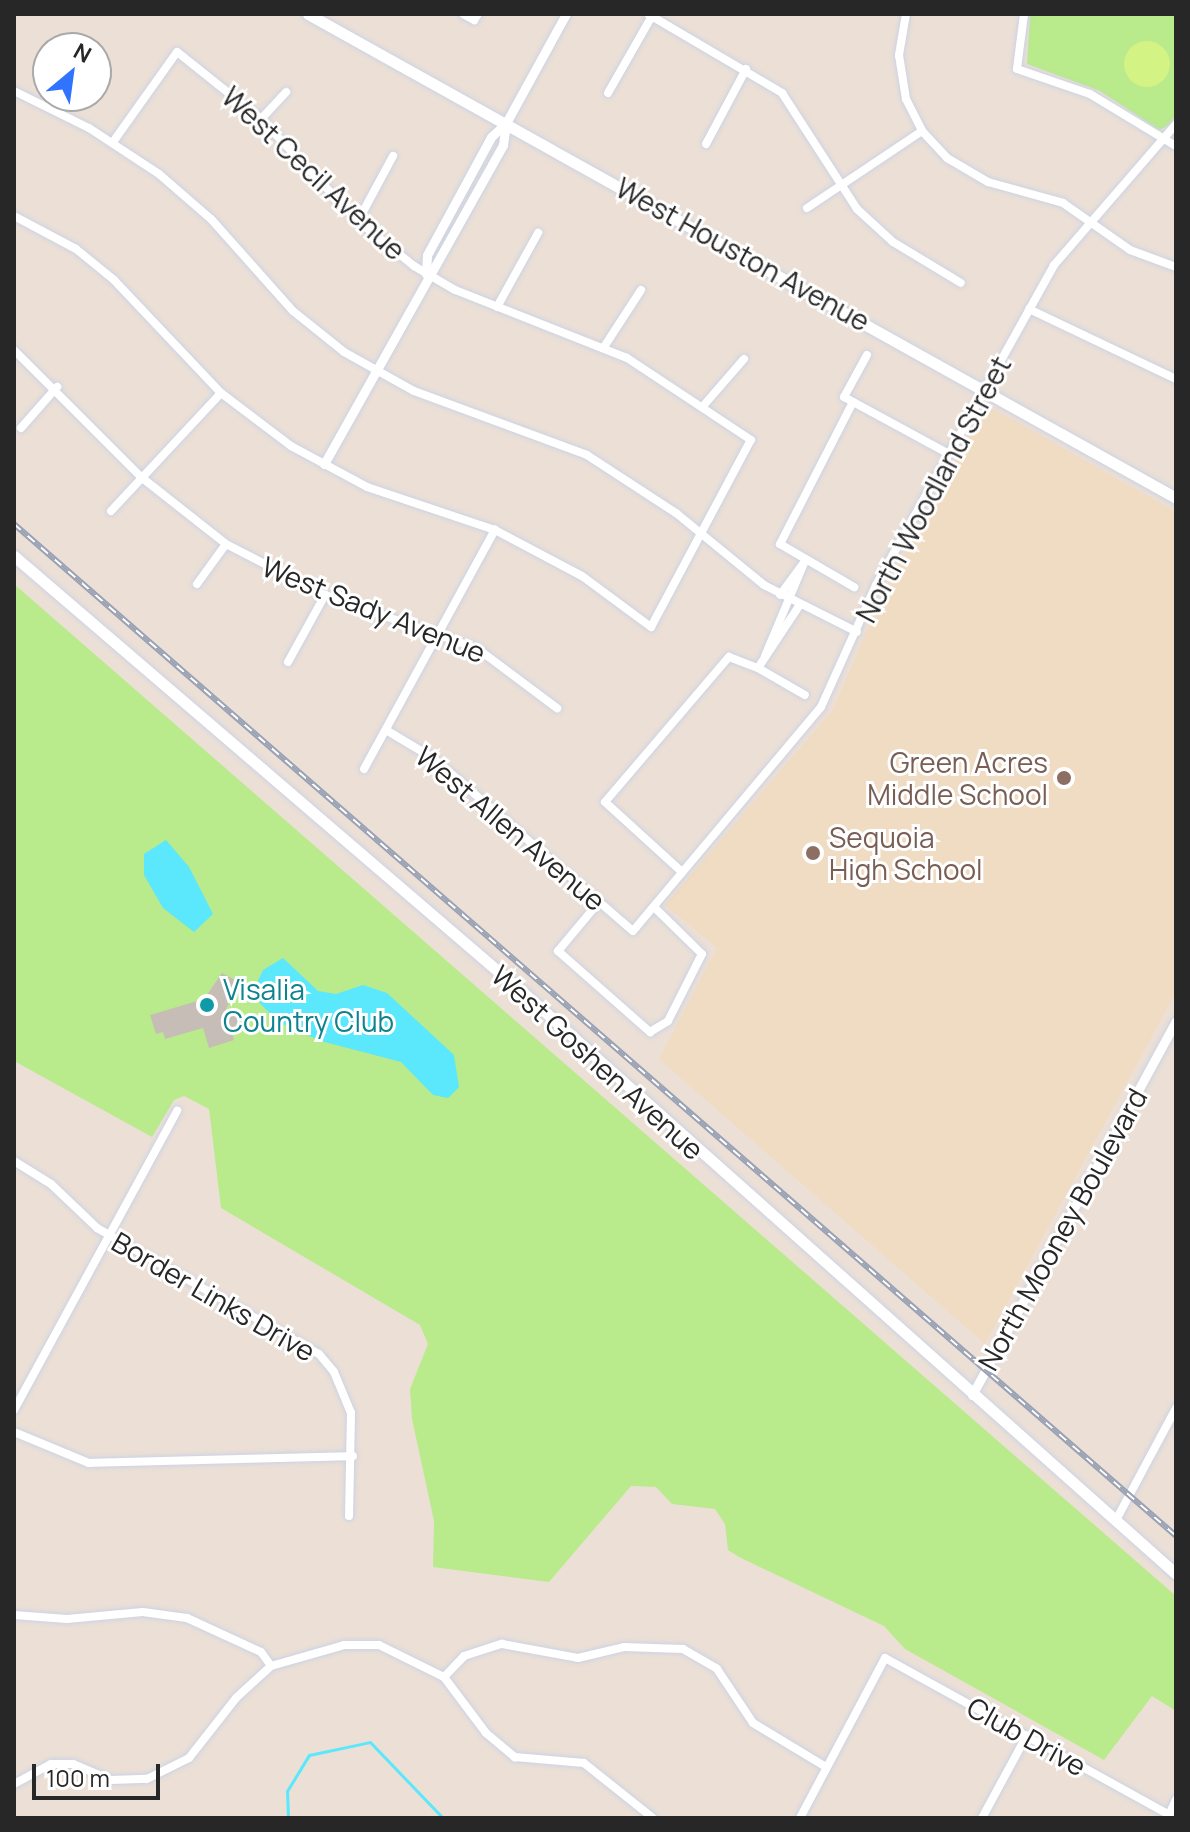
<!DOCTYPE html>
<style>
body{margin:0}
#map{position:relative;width:1190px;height:1832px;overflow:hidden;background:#ece0d6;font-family:Manrope,sans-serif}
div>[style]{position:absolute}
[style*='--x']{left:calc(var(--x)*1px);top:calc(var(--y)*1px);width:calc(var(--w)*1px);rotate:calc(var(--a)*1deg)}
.education>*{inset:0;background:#f0dbc3}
.green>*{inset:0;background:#b9ea8b}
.pitch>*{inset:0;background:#d4f385}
.round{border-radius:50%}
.water>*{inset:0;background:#5be7fc}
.stream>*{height:3px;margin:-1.5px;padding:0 1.5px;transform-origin:1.5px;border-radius:1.5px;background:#5be7fc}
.building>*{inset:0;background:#c7bdb7}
.roads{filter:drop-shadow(0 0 2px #ccd3e3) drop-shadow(0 0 2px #ccd3e3)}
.minor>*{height:8px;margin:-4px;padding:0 4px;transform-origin:4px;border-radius:4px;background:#fff}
.tertiary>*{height:9px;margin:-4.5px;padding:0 4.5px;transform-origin:4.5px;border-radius:4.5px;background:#fff}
.secondary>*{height:11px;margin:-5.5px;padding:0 5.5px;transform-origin:5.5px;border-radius:5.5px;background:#fff}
.rail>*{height:6px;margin-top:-3px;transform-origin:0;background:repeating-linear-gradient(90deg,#fff 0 9px,#99a1b4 0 18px);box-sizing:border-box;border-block:2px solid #99a1b4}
.dots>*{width:22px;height:22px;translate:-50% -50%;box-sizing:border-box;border:4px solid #fff;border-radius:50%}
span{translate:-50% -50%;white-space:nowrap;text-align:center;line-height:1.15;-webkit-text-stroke:6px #fff;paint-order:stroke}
.street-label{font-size:28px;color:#272727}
.education-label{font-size:28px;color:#785e54}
.right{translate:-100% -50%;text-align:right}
.left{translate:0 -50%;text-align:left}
.culture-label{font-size:28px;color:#0d838f}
.frame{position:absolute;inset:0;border:16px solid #272727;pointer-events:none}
.north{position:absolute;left:32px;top:32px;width:80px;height:80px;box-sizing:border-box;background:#fff;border:2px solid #a9a9a9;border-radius:50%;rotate:29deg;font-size:22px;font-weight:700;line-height:32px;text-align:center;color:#272727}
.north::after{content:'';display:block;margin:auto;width:28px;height:36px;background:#3073ff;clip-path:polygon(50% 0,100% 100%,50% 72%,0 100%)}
.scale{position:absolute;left:32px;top:1764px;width:128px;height:36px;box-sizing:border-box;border:4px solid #272727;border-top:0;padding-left:10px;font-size:24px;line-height:28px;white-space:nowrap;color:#272727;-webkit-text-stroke:6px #fff;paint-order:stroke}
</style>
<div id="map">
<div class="education">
<i style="clip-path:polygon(994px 409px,1176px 512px,1176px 992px,985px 1344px,659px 1059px,717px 948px,665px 905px,832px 711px,886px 587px,981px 413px)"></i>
</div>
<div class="green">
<i style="clip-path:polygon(1030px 14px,1176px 14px,1176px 115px,1168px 126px,1159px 130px,1100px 91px,1027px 64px)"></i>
<i style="clip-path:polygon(14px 584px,1176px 1596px,1176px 1711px,1152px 1696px,1104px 1760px,905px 1649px,884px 1626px,739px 1557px,728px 1550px,725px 1524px,715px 1509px,672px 1504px,656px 1487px,631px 1486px,549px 1582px,433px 1567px,434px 1521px,412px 1419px,410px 1389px,428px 1344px,420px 1325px,221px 1208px,209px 1109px,184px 1096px,174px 1100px,152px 1137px,14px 1061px)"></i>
</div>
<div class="pitch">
<i class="round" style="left:1124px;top:41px;width:46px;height:46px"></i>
</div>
<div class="water">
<i style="clip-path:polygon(166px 840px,189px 867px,213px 914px,194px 932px,163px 908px,144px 875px,144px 854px)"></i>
<i style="clip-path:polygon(283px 958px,318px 991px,336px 994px,363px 985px,387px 993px,454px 1055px,459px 1087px,448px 1098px,433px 1095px,401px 1062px,321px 1041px,278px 1022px,259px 1002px,256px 985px,263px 970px)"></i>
</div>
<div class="stream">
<i style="--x:288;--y:1818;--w:27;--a:-92"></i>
<i style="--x:287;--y:1791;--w:42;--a:-58.6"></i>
<i style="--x:309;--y:1755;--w:62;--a:-12"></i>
<i style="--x:370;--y:1742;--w:105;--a:46.2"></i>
</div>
<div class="building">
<i style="clip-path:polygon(222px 973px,239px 982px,222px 1018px,237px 1014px,241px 1027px,231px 1030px,234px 1040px,209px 1048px,203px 1028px,165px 1039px,163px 1032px,156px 1034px,150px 1015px,204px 999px)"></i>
</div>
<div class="roads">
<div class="minor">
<i style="--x:463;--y:14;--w:13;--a:29"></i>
<i style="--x:474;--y:20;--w:7;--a:-56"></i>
<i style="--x:648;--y:14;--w:156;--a:30.5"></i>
<i style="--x:782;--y:93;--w:138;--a:57.1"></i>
<i style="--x:857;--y:209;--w:49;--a:42.5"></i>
<i style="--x:893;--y:242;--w:79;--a:31.1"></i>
<i style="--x:906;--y:14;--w:42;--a:99.7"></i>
<i style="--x:899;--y:55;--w:45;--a:81"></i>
<i style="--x:906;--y:99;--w:36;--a:63"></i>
<i style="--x:922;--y:131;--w:37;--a:47"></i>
<i style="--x:947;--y:158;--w:48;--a:30.3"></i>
<i style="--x:988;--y:182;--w:78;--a:15.6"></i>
<i style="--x:1063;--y:203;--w:82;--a:35"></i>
<i style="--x:1130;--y:250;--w:49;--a:20.3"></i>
<i style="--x:1024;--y:14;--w:55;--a:97.3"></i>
<i style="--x:1017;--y:69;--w:77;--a:18.9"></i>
<i style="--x:1090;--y:94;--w:100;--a:31.2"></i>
<i style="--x:14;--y:91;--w:84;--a:26.3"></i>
<i style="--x:89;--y:128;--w:84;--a:33.3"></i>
<i style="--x:159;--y:174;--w:69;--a:40.9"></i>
<i style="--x:211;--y:219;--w:123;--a:48.3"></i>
<i style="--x:293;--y:311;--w:65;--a:38.8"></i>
<i style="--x:344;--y:352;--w:80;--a:29.1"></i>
<i style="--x:414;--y:391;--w:184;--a:20.3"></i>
<i style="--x:587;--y:455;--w:106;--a:33.1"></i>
<i style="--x:676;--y:513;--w:114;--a:39.3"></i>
<i style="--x:764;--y:585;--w:104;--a:26.8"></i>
<i style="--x:608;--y:93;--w:89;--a:-60.3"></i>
<i style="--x:261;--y:119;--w:37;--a:-47"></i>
<i style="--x:706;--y:144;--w:85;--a:-61.9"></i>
<i style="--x:807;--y:208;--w:138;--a:-33.8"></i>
<i style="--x:14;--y:216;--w:70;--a:28"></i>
<i style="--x:76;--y:249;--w:49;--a:39.2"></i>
<i style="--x:114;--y:280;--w:156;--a:46.6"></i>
<i style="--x:221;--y:393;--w:88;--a:37.1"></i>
<i style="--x:291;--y:446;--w:86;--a:28.3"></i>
<i style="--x:367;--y:487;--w:135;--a:18.6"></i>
<i style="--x:495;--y:530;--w:98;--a:27.9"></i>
<i style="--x:582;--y:576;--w:86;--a:36.5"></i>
<i style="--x:651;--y:627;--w:212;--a:-61.9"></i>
<i style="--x:751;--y:440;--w:149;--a:-146.5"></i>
<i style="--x:627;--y:358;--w:185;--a:-158.4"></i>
<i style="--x:455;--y:290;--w:48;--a:-149.7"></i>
<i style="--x:414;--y:266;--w:72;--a:-141.2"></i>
<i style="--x:358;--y:221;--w:141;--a:-133.6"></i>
<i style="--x:261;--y:119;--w:107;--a:-141.4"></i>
<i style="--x:177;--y:52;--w:110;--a:125.4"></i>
<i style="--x:358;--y:221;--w:74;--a:-61.7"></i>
<i style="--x:497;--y:307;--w:85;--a:-61"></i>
<i style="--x:1029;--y:309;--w:163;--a:25.5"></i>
<i style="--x:604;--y:347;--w:68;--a:-57"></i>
<i style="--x:14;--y:350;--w:180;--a:45"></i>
<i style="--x:141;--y:477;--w:108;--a:38.2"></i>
<i style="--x:226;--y:544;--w:111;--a:27.3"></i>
<i style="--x:325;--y:595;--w:162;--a:19.4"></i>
<i style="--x:478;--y:649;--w:99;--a:36.8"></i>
<i style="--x:867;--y:355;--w:48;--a:118.7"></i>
<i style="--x:844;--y:397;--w:119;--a:28.5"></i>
<i style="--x:853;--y:402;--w:160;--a:117.2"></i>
<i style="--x:780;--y:544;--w:86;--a:30.2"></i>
<i style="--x:704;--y:405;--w:61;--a:-49"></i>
<i style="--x:21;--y:428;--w:55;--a:-48.7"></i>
<i style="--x:111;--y:511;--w:161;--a:-47"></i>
<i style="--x:197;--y:584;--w:49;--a:-54.1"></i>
<i style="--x:799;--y:606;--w:74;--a:123.5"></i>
<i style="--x:758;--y:668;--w:54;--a:29.9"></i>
<i style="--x:765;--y:656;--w:103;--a:-67.2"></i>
<i style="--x:805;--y:561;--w:42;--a:126.3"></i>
<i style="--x:288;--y:662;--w:77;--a:-61.1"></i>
<i style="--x:386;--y:730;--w:55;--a:30.8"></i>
<i style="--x:433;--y:758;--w:264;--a:40.9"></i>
<i style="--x:633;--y:931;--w:292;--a:-50"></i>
<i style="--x:821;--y:707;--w:134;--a:-65.7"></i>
<i style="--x:876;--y:585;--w:366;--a:-60.9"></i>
<i style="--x:1054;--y:265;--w:186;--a:-49.1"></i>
<i style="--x:364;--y:769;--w:273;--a:-61.3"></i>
<i style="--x:682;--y:872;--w:104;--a:-137.7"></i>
<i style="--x:605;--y:802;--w:191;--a:-49.5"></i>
<i style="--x:729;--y:657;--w:31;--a:21"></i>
<i style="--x:599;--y:902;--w:64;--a:129.9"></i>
<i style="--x:558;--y:951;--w:123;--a:41.4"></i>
<i style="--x:650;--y:1032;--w:21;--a:-31"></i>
<i style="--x:668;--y:1021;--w:75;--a:-63.1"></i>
<i style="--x:702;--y:954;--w:67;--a:-135.6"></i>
<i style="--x:14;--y:1161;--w:44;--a:31.9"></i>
<i style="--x:51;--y:1184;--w:64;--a:43.7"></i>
<i style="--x:97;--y:1228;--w:255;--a:29.6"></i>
<i style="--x:319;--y:1354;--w:23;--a:50"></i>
<i style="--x:334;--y:1372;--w:44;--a:67.5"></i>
<i style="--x:351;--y:1413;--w:103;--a:91.1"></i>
<i style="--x:14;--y:1410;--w:341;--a:-61.4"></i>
<i style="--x:14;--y:1432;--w:81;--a:22.5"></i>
<i style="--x:89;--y:1463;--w:264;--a:-1.5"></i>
<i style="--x:1116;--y:1520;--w:127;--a:-61.8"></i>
<i style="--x:14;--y:1615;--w:53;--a:4.3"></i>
<i style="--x:67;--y:1619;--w:76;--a:-5.3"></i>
<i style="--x:143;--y:1612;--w:44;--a:7.8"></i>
<i style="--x:187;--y:1618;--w:81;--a:24.7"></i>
<i style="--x:261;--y:1652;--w:17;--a:54"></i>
<i style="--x:444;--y:1677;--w:29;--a:-46"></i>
<i style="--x:464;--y:1656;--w:40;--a:-18"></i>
<i style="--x:502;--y:1644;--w:77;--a:10.4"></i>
<i style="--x:578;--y:1658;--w:47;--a:-13.4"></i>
<i style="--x:624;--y:1647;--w:59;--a:1.9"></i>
<i style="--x:683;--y:1649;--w:39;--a:30"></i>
<i style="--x:717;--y:1669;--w:65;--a:56.3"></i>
<i style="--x:753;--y:1723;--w:85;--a:31.1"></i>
<i style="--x:14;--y:1784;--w:42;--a:-28.4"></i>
<i style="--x:51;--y:1764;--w:22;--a:0"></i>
<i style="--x:73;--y:1764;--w:41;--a:22.8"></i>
<i style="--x:111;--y:1780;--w:36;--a:-2"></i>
<i style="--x:147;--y:1779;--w:47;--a:-26.6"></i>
<i style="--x:189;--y:1758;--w:76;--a:-51.9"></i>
<i style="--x:236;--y:1698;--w:47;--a:-42.4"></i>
<i style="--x:271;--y:1666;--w:76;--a:-16"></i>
<i style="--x:344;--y:1645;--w:35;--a:0"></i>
<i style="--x:379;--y:1645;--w:72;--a:26.2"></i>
<i style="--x:444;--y:1677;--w:70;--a:53.1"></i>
<i style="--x:486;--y:1733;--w:38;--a:40"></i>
<i style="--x:515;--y:1757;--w:69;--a:5"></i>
<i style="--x:584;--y:1763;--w:88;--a:38.6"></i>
<i style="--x:1168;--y:1817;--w:19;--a:-65"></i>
<i style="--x:800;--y:1818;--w:181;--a:-62"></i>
<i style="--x:885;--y:1658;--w:325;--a:28.9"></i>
<i style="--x:982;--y:1818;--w:94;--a:-61.5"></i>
</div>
<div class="tertiary">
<i style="--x:426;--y:274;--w:19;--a:-87"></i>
<i style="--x:427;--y:255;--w:134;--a:-61.5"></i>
<i style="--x:491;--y:137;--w:21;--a:-43"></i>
<i style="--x:324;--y:464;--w:366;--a:-60.7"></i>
<i style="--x:503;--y:145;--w:22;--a:-82"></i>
<i style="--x:506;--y:123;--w:124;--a:-61.2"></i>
<i style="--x:972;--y:1395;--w:426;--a:-61.4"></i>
</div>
<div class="secondary">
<i style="--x:308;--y:14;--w:994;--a:29.14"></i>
<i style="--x:14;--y:556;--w:676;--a:40.62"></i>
<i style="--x:527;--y:996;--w:869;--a:41.69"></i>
</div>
</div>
<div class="rail">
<i style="--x:14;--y:524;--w:1541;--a:41.05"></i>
</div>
<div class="dots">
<i style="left:1064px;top:778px;background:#8d6e63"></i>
<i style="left:813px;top:853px;background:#8d6e63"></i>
<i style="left:207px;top:1005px;background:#0f9aa8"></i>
</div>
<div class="street-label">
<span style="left:314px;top:173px;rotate:43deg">West Cecil Avenue</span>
<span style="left:743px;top:254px;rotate:29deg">West Houston Avenue</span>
<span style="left:933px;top:489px;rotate:-62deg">North Woodland Street</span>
<span style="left:374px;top:609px;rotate:22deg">West Sady Avenue</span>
<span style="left:511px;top:828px;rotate:40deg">West Allen Avenue</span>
<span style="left:598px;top:1062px;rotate:42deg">West Goshen Avenue</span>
<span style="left:1062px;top:1229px;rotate:-61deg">North Mooney Boulevard</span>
<span style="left:214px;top:1296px;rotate:30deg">Border Links Drive</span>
<span style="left:1027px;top:1736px;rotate:29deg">Club Drive</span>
</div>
<div class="education-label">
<span class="right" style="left:1048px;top:778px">Green Acres<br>Middle School</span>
<span class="left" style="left:829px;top:853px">Sequoia<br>High School</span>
</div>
<div class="culture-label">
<span class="left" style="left:223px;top:1005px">Visalia<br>Country Club</span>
</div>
<div class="frame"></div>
<div class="north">N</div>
<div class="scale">100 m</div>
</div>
